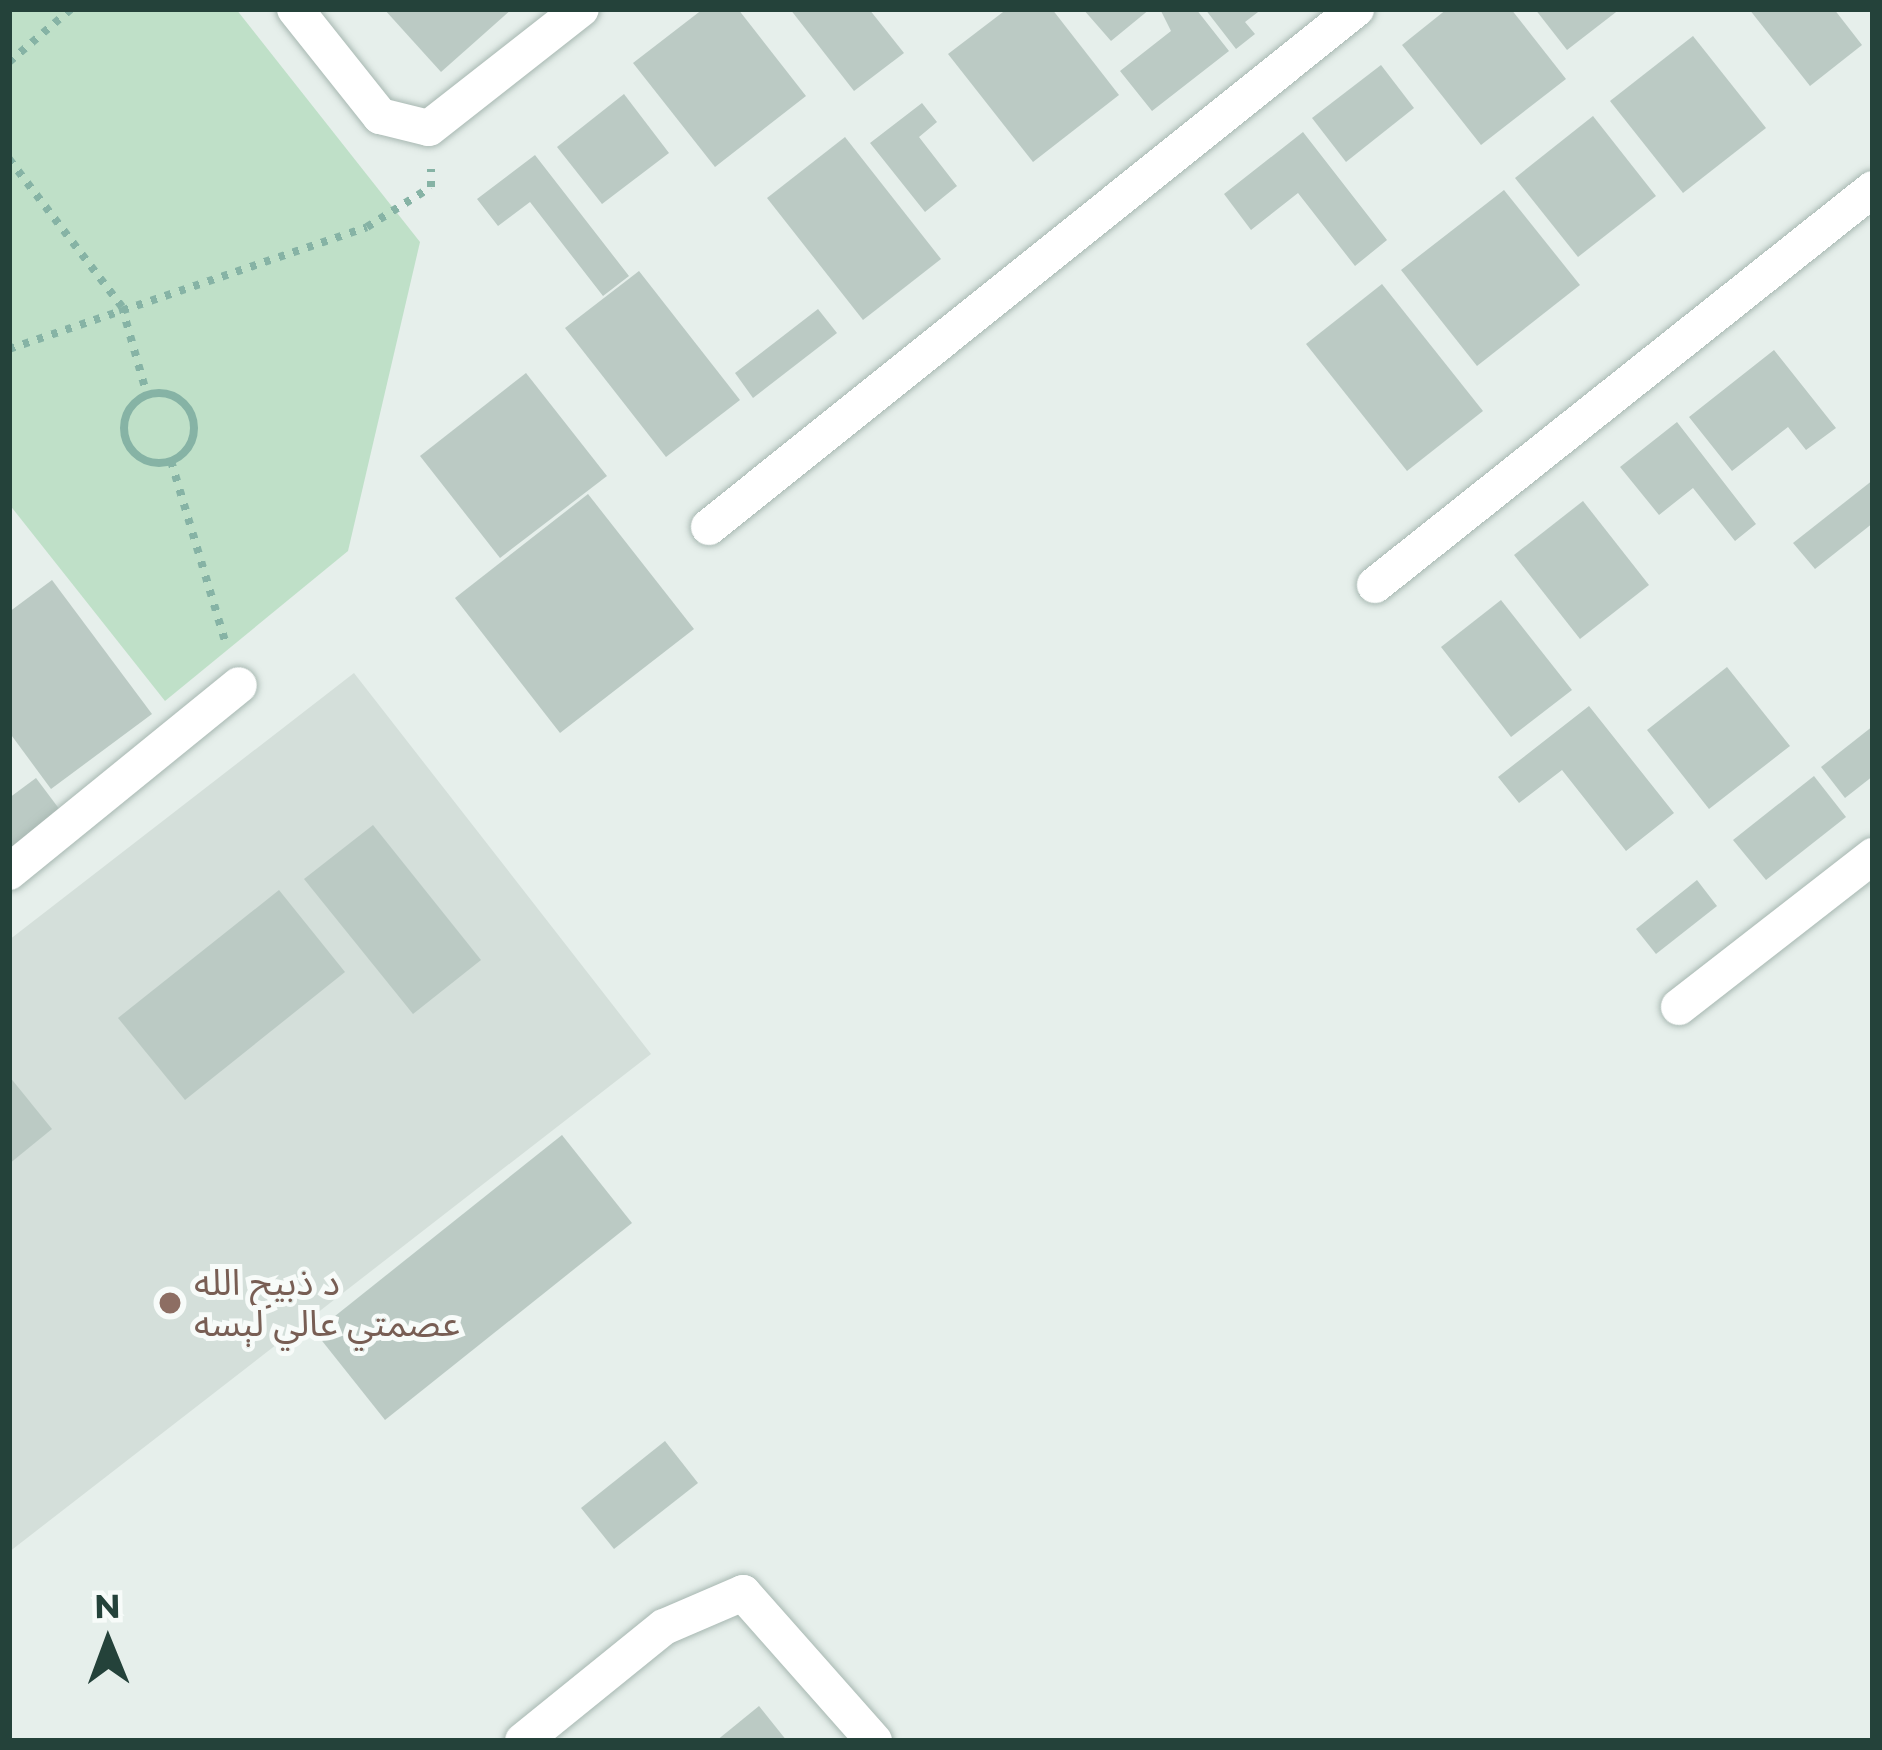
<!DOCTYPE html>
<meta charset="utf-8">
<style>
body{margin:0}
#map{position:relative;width:1882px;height:1750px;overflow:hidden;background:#e6efeb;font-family:Montserrat,"Noto Sans Arabic",sans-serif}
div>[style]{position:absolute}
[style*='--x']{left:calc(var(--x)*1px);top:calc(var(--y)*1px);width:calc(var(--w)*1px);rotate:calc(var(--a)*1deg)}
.built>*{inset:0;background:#d4dfda}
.green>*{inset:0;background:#bfe0c8}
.building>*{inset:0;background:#bbcac4}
.path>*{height:8px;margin-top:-4px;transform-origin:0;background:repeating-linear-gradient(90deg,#86b3a5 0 6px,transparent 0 15px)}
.path>.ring{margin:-4px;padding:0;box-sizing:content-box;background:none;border:8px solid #86b3a5;border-radius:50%}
.roads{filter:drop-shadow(0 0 3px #a8b8b2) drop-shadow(0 0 3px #a8b8b2)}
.minor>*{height:36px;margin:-18px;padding:0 18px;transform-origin:18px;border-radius:18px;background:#fff}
.dots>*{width:33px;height:33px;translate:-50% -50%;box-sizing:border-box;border:6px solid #f7fbf9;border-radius:50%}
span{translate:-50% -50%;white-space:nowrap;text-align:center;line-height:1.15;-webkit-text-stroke:10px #f7fbf9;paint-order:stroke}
.education-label{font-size:36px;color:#785e54}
.left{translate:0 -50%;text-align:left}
.frame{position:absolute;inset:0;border:12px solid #24423a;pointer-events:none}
.north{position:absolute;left:48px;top:1582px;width:120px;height:120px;-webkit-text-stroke:9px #f7fbf9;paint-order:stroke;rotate:359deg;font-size:33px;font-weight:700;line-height:48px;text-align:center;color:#24423a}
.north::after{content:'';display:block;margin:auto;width:42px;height:54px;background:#24423a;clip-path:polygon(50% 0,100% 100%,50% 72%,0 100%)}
</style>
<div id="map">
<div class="built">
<i style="clip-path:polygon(354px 673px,651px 1054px,9px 1552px,9px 940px)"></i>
</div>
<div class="green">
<i style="clip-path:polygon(9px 9px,236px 9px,420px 242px,348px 551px,165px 701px,9px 504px)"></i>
</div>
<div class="building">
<i style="clip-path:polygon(384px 9px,512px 9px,441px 72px)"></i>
<i style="clip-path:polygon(703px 9px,738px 9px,806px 96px,715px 167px,633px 63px)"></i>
<i style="clip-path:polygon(790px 9px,869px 9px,904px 53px,854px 91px)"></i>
<i style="clip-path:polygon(1007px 9px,1052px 9px,1119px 95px,1033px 162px,948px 54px)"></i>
<i style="clip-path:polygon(1083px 9px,1150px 9px,1111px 41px)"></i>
<i style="clip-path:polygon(1160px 9px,1196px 9px,1229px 51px,1152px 111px,1120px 71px,1171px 31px)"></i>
<i style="clip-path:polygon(1205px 9px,1262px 9px,1245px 22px,1255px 34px,1236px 49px)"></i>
<i style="clip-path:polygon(1447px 9px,1511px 9px,1566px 79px,1481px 145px,1402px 45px)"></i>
<i style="clip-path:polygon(1535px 9px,1620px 9px,1567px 50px)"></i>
<i style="clip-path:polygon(1749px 9px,1834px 9px,1862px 45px,1810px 86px)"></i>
<i style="clip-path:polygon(1693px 36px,1766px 128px,1683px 193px,1610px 101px)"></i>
<i style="clip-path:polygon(1381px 65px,1414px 108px,1346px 162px,1312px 118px)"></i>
<i style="clip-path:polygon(624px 94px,669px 153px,602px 204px,557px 147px)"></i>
<i style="clip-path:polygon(922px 103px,937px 122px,919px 137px,957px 186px,925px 212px,870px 143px)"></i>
<i style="clip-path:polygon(1593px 116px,1656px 196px,1578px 257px,1515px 178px)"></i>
<i style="clip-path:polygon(1303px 132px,1387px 240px,1355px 266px,1298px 193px,1251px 230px,1224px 194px)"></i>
<i style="clip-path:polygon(845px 137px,941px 259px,863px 320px,767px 198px)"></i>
<i style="clip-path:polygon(535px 155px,629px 276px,603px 296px,530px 202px,498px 226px,477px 199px)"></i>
<i style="clip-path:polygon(1504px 190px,1580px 285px,1477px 366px,1401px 270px)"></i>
<i style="clip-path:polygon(639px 271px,740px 400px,666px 457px,565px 328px)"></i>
<i style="clip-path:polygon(1382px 284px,1483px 411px,1407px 471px,1306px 344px)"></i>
<i style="clip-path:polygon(818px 309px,837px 333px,753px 398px,735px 373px)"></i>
<i style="clip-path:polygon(1774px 350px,1836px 428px,1806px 450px,1788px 427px,1732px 471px,1689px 417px)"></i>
<i style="clip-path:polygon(526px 373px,607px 476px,500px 558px,420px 456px)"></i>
<i style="clip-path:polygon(1677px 422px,1756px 524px,1735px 541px,1693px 488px,1659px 515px,1620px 467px)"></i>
<i style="clip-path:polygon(1873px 480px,1873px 523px,1815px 569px,1793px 543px)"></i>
<i style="clip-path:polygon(588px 494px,694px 629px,560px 733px,455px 598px)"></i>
<i style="clip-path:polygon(1583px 501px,1649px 585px,1580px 639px,1514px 555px)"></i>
<i style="clip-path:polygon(52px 580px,152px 714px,51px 789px,9px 732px,9px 612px)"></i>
<i style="clip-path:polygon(1501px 600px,1572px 690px,1511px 737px,1441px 647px)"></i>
<i style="clip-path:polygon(1727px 667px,1790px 746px,1709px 809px,1647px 730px)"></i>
<i style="clip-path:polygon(1589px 706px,1674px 813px,1626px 851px,1562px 770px,1519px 803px,1498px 777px)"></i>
<i style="clip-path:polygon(1873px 726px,1873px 776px,1845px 798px,1821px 767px)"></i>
<i style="clip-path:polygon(1814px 776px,1846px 817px,1766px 880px,1733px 840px)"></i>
<i style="clip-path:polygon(36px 778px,63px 814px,9px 853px,9px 798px)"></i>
<i style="clip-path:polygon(373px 825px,481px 960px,413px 1014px,304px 879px)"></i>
<i style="clip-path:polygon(1697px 880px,1717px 906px,1656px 954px,1636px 929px)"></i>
<i style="clip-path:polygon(279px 890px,345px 972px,185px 1100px,118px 1018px)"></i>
<i style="clip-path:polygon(9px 1076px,52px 1129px,9px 1164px)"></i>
<i style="clip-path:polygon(562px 1135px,632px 1223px,385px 1420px,315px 1332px)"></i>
<i style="clip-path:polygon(665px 1441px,698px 1483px,614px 1549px,581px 1508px)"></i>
<i style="clip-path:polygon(759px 1706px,787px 1741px,716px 1741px)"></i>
</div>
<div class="path">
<i style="--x:9;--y:62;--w:82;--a:-40.5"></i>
<i style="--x:9;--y:159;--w:186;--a:52.6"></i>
<i style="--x:122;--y:307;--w:91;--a:74.1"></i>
<i style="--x:9;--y:349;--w:378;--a:-18.8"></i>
<i style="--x:367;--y:227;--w:75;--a:-32"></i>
<i style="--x:431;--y:187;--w:18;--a:-90"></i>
<i class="ring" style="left:124px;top:393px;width:62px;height:62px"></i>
<i style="--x:171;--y:461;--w:191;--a:73.3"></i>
</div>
<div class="roads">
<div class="minor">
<i style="--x:295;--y:9;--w:137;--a:51.5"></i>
<i style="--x:380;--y:116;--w:50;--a:13.8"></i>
<i style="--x:429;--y:128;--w:193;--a:-38.1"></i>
<i style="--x:709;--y:527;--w:829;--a:-38.68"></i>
<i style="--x:1375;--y:585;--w:636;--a:-38.49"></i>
<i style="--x:9;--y:872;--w:296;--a:-39.1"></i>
<i style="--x:1679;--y:1007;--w:246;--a:-37.9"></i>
<i style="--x:523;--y:1741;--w:181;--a:-39"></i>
<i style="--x:664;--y:1627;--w:86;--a:-23.3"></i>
<i style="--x:743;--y:1593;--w:198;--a:48.5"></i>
</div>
</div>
<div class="dots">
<i style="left:170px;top:1303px;background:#8d6e63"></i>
</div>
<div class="education-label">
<span class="left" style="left:194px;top:1303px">د ذبیح الله<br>عصمتي عالي لېسه</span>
</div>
<div class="frame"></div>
<div class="north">N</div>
</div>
